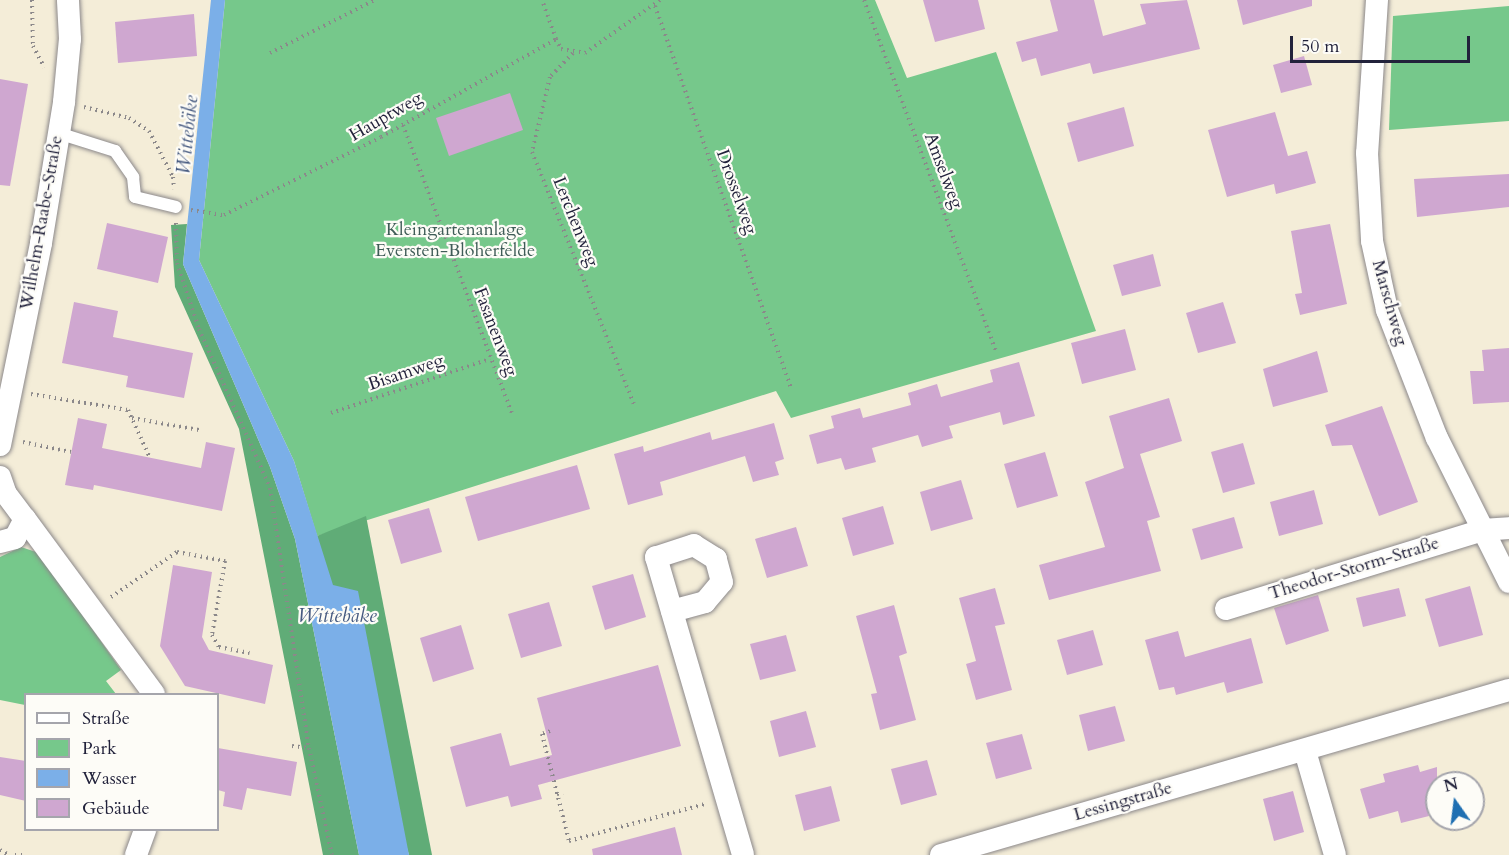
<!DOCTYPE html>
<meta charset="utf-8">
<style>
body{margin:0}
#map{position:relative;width:1509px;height:855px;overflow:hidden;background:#f4edd8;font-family:Cardo,serif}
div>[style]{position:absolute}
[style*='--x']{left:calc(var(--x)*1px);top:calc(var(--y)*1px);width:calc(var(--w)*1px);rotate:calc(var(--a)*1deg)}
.green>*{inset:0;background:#76c88b}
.forest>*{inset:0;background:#60ac77}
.water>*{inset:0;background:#7bafe8}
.building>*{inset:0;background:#cfa7d0}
.path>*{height:4px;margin-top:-2px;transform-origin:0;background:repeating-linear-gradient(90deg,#8b888a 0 1.5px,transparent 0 6px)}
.roads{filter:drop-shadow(0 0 2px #8b888a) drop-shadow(0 0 2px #8b888a)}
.lane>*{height:12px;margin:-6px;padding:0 6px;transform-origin:6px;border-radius:6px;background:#fff}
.street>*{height:22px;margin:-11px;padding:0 11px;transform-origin:11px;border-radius:11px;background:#fff}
span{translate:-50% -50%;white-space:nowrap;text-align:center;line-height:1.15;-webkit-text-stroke:4.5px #fdfcf7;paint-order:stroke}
.street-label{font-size:18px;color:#22223b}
.park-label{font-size:18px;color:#3f5c57}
.water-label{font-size:20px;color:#465a80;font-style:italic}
.legend{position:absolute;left:24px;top:693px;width:195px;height:138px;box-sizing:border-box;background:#fdfcf7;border:2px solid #a5a5ac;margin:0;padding:8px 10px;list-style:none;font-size:18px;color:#22223b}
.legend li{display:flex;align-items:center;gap:12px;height:30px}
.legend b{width:30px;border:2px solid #a5a5ac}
.north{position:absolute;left:1425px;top:771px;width:60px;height:60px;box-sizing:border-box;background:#fdfcf7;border:2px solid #a5a5ac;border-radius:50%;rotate:346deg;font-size:16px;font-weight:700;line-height:24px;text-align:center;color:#22223b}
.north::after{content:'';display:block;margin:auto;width:21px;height:27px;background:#1f6fb2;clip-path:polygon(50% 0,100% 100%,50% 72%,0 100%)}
.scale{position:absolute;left:1290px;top:36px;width:180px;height:27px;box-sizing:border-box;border:3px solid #22223b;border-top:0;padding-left:8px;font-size:18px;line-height:21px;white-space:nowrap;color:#22223b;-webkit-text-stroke:4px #fdfcf7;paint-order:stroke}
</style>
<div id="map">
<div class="green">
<i style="clip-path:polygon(225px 0,875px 0,907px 78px,996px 52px,1096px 331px,791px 418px,776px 391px,317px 536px,294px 461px,199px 260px)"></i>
<i style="clip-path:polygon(1509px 6px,1509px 121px,1389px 130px,1393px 16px)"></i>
<i style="clip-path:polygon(21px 547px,39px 553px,121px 670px,106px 681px,116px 694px,26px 694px,25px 705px,0 700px,0 557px)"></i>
</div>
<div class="forest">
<i style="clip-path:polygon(187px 224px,183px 264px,270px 467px,295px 539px,359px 855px,323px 855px,239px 429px,175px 287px,171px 225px)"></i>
<i style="clip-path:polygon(366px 516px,432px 855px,409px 855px,317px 536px)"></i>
</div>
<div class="water">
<i style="clip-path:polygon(211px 0,225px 0,199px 260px,294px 461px,333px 585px,358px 591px,409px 855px,359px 855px,295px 539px,270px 467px,183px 264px)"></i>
</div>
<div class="building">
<i style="clip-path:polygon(923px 0,978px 0,985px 29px,935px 42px)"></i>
<i style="clip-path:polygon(1050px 0,1094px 0,1103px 36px,1146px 24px,1140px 4px,1187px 0,1200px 49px,1093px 74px,1090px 63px,1041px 76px,1036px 58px,1022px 62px,1016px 42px,1058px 31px)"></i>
<i style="clip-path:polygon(1237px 0,1312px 0,1312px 6px,1243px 25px)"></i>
<i style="clip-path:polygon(194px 14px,197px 56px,118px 63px,115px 22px)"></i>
<i style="clip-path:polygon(1304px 56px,1312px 85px,1281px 93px,1273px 65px)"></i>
<i style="clip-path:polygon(0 79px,28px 84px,10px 186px,0 185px)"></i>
<i style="clip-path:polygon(510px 93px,523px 130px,449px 156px,436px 118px)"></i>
<i style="clip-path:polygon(1124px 107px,1134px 146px,1078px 162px,1067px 123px)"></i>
<i style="clip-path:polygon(1275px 112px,1288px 156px,1307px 151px,1316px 183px,1276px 194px,1274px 184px,1227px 197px,1208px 130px)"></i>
<i style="clip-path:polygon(1509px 174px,1509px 207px,1417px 217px,1414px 179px)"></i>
<i style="clip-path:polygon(107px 223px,168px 237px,158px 283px,97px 269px)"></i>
<i style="clip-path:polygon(1330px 224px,1347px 304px,1300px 315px,1295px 294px,1302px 293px,1291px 231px)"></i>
<i style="clip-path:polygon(1153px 254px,1161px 286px,1122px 296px,1113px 265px)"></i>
<i style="clip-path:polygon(74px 302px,118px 311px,113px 337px,193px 353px,184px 398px,126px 387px,128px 376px,62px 363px)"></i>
<i style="clip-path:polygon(1223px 302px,1236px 343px,1198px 353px,1186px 313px)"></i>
<i style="clip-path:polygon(1125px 329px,1136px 370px,1082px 384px,1071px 343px)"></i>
<i style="clip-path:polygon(1509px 348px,1509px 402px,1473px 404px,1470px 371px,1484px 371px,1482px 350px)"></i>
<i style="clip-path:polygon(1317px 351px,1328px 392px,1273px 407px,1263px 369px)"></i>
<i style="clip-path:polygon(1019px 362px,1035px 416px,1003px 425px,1000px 412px,949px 426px,953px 438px,922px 447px,918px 435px,872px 448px,876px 462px,845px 470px,841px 458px,817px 464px,809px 435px,834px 428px,831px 416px,860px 408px,863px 418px,911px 405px,908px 393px,937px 384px,941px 397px,993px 382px,990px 370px)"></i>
<i style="clip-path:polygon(1169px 398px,1182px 441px,1140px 454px,1160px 517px,1147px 521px,1161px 571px,1049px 600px,1039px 565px,1105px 547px,1085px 482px,1124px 468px,1109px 416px)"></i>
<i style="clip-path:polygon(1382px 406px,1418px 502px,1379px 516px,1352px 445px,1332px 446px,1325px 425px)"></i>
<i style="clip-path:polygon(78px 418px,107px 424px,102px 448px,201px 468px,206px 442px,235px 448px,222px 511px,94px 485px,93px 490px,65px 485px)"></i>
<i style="clip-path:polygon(774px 423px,784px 459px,775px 462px,779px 475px,753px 482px,745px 456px,660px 482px,663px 495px,628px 505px,614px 454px,643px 446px,644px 452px,710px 432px,712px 440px)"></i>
<i style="clip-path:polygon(1243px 443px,1255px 484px,1223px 493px,1211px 452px)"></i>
<i style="clip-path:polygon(1045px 452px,1058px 496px,1017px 508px,1004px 464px)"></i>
<i style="clip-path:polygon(577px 465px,590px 509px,478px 541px,465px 497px)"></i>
<i style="clip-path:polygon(961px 480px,973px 519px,931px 531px,920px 492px)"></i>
<i style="clip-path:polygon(1314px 490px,1323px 524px,1279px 536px,1270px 502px)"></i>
<i style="clip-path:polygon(883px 506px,894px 544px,853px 556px,842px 518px)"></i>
<i style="clip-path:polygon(429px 508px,442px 552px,401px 564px,388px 520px)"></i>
<i style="clip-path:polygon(1234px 517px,1243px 548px,1201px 560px,1192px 529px)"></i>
<i style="clip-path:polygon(796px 527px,808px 566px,767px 578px,755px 539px)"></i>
<i style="clip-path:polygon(173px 565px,212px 572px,202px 637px,209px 650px,273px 665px,265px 704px,185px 686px,160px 646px)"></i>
<i style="clip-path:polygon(633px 574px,646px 617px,605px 630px,592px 586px)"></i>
<i style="clip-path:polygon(1470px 586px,1483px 635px,1439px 647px,1425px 599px)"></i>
<i style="clip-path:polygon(995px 588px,1005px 624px,995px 626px,1012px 690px,976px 700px,966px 664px,976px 661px,959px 598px)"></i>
<i style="clip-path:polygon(1399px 588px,1406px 616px,1363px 627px,1356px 598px)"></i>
<i style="clip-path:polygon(1318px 595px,1329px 631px,1286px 645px,1274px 608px)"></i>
<i style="clip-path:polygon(549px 602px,562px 646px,521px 658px,508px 614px)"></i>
<i style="clip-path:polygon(894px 605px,907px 653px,899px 656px,916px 720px,880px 730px,871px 694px,877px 693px,856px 616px)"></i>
<i style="clip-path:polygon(461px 625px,474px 669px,433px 682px,420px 638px)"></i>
<i style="clip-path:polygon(1093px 630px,1103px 665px,1067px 675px,1057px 640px)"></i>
<i style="clip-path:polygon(1178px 631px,1185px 657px,1251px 638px,1263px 683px,1227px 693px,1224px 682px,1176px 695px,1174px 687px,1159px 690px,1145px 640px)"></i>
<i style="clip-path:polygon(786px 635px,796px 671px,760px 680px,750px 644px)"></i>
<i style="clip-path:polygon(658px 665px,681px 746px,538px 785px,542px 799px,511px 807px,508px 796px,466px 807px,450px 747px,501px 733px,510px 766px,552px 755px,537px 698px)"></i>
<i style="clip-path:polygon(1115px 706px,1125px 741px,1088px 751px,1079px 715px)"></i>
<i style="clip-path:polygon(806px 711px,816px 747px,779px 757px,770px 721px)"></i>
<i style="clip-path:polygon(1022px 734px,1032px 769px,996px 779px,986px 743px)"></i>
<i style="clip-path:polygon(218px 748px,297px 762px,291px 796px,247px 788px,242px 810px,223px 806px,225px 792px,218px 790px)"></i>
<i style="clip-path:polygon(0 757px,26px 761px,26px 801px,0 795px)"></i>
<i style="clip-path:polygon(927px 760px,937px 795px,901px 805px,891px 769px)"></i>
<i style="clip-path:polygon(1418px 765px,1420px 772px,1437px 767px,1437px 800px,1426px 803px,1429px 816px,1401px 823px,1398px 811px,1369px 819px,1360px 789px,1385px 782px,1383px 774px)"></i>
<i style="clip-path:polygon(831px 786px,840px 821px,804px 831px,795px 795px)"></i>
<i style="clip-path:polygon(1293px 791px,1304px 832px,1274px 841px,1263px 799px)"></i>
<i style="clip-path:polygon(675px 827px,682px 855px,593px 855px,592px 849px)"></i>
</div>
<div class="path">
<i style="--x:32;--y:0;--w:46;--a:88.8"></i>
<i style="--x:33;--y:46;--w:24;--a:62"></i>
<i style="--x:864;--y:0;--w:377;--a:69.4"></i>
<i style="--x:655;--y:6;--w:405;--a:70.4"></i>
<i style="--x:556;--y:39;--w:11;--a:63"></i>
<i style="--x:561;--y:49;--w:24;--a:9"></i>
<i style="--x:585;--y:53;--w:92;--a:-35.2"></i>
<i style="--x:270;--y:53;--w:118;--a:-26.8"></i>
<i style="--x:573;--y:53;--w:33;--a:134"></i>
<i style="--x:550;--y:77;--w:77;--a:103.5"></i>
<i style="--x:532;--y:152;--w:273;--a:68"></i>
<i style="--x:84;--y:107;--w:46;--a:13.7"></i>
<i style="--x:129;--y:118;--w:24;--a:33"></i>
<i style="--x:149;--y:131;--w:52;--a:62.4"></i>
<i style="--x:173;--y:177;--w:12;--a:85"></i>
<i style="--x:403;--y:125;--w:308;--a:69.3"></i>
<i style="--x:191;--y:210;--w:33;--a:9"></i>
<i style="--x:224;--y:215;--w:175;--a:-26.4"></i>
<i style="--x:381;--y:137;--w:201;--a:-29.2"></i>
<i style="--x:556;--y:39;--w:41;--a:-109.7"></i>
<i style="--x:176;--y:223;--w:40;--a:88.6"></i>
<i style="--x:177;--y:263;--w:70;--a:71.6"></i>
<i style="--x:199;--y:329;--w:174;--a:65.9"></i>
<i style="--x:270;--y:488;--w:263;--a:81.5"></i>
<i style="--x:309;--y:748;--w:109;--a:77.9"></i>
<i style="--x:31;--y:394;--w:98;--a:9.4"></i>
<i style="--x:128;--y:410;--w:53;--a:65.4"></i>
<i style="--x:331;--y:413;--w:168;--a:-18.8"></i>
<i style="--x:132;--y:418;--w:68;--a:10.2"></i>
<i style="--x:23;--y:442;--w:49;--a:11.8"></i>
<i style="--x:111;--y:597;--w:80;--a:-34.3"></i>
<i style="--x:177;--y:552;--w:49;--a:10.6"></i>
<i style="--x:225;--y:561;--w:75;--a:100"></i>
<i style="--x:212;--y:635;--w:14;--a:60"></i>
<i style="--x:219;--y:647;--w:31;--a:11"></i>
<i style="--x:550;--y:731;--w:9;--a:159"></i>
<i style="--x:542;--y:734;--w:110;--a:75.8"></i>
<i style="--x:569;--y:841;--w:141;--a:-15.2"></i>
<i style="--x:292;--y:746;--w:17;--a:7"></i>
<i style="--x:557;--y:794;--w:6;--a:-9"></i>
<i style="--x:0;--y:850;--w:10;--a:29"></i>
<i style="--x:15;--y:855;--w:11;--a:0"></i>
</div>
<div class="roads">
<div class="lane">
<i style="--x:58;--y:133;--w:60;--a:17.5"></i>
<i style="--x:115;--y:151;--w:32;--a:55"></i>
<i style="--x:133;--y:177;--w:20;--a:84"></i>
<i style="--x:135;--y:197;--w:42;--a:13.7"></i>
</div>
<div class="street">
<i style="--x:1377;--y:0;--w:153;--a:93.7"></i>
<i style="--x:1367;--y:153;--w:88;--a:86.7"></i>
<i style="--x:1372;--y:241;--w:71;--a:77.7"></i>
<i style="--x:1387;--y:310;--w:137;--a:68.7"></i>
<i style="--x:1437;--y:438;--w:161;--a:63.4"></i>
<i style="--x:0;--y:445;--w:206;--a:-78.5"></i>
<i style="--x:41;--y:243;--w:143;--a:-80.7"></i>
<i style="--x:64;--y:102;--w:63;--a:-84.6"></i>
<i style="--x:70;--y:39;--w:39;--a:-93"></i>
<i style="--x:0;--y:477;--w:18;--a:71"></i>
<i style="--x:6;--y:494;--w:31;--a:53"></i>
<i style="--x:25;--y:519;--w:21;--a:118"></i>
<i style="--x:15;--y:538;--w:16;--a:165"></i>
<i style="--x:25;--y:519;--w:217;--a:53.6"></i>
<i style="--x:1226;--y:609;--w:268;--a:-17.1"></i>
<i style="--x:1482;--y:530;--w:27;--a:-4"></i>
<i style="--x:672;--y:611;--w:34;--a:-15"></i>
<i style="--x:705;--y:602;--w:26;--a:-50"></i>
<i style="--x:722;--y:582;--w:24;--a:-105"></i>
<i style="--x:716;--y:559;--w:26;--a:-148"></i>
<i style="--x:694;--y:545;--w:40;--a:162"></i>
<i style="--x:656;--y:557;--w:310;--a:73.7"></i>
<i style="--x:1305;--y:751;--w:108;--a:73.9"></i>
<i style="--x:136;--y:855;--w:27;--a:-70"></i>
<i style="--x:941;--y:855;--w:591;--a:-16.2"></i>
</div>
</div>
<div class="street-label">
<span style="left:386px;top:117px;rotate:-30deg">Hauptweg</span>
<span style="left:943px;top:171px;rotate:69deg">Amselweg</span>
<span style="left:736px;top:192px;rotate:70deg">Drosselweg</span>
<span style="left:575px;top:222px;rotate:68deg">Lerchenweg</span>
<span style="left:42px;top:223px;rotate:-80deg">Wilhelm-Raabe-Straße</span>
<span style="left:1389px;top:303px;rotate:74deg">Marschweg</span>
<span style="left:495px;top:332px;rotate:69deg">Fasanenweg</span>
<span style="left:406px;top:373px;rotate:-19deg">Bisamweg</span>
<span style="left:1354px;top:569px;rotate:-17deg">Theodor-Storm-Straße</span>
<span style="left:1123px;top:802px;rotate:-16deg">Lessingstraße</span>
</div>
<div class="park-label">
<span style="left:455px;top:241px">Kleingartenanlage<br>Eversten-Bloherfelde</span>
</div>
<div class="water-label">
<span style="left:187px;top:135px;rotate:-84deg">Wittebäke</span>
<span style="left:337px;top:615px">Wittebäke</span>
</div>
<ul class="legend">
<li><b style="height:8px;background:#fff"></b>Straße</li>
<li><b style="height:16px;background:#76c88b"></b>Park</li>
<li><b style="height:16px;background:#7bafe8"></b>Wasser</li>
<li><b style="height:16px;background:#cfa7d0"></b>Gebäude</li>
</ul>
<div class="north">N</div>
<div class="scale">50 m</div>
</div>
